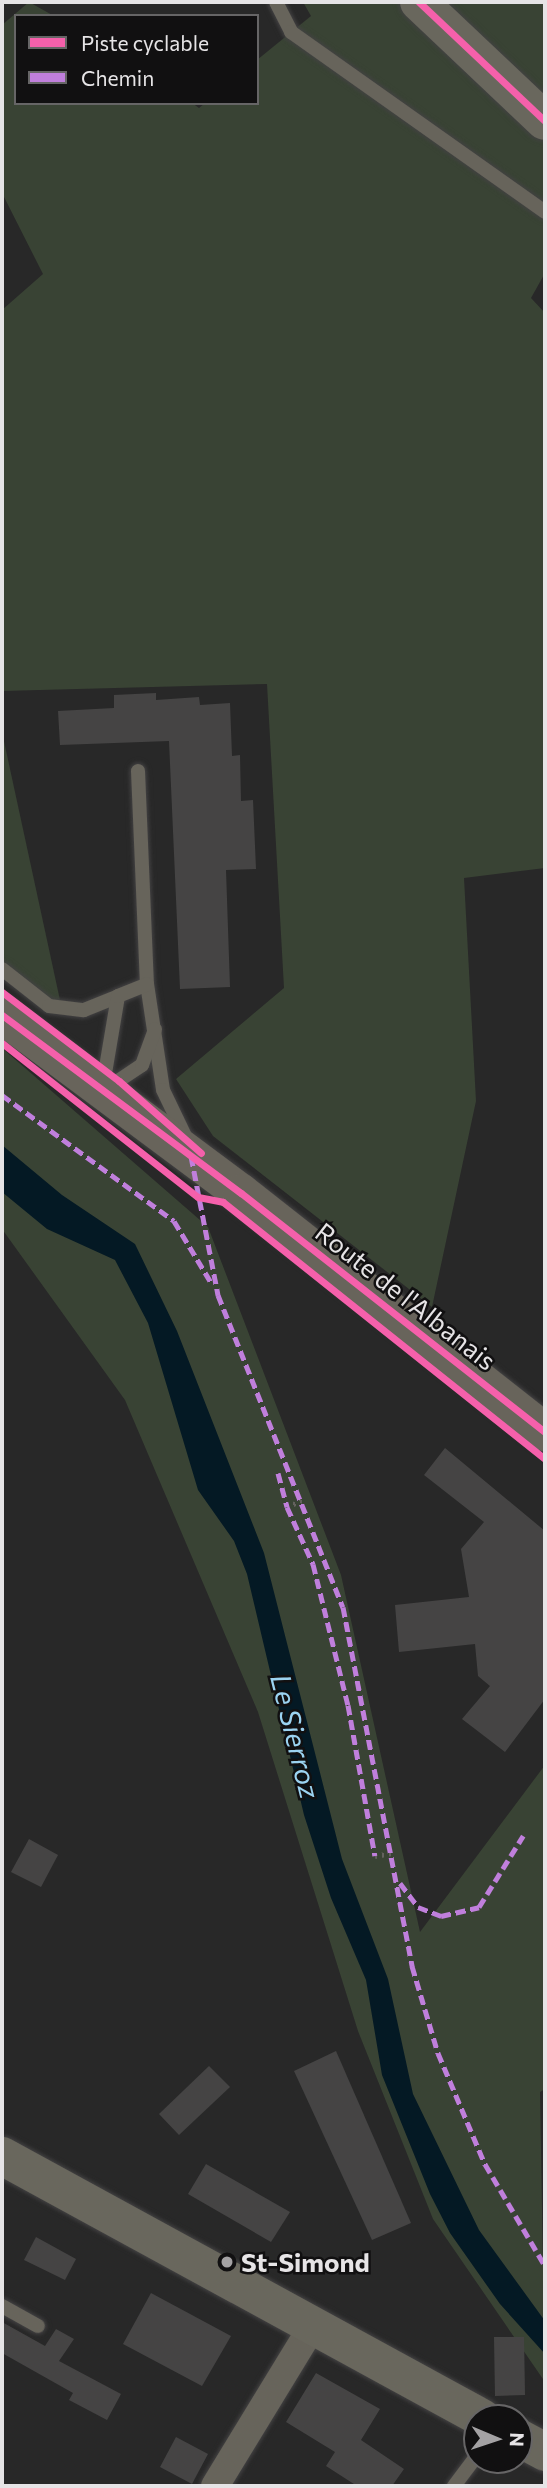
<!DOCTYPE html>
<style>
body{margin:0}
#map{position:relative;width:547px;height:2488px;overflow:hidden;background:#282828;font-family:Commissioner,sans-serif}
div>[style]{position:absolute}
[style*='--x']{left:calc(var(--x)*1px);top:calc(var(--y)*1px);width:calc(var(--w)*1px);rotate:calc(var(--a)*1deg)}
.green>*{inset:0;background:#394334}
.water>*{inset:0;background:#041924}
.building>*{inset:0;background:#454444}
.path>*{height:4.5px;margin-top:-2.25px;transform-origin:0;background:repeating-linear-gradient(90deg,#64625e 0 2px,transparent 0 7px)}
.roads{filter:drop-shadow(0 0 2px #434243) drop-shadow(0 0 2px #434243)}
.lane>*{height:14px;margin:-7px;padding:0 7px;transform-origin:7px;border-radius:7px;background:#67645b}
.street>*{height:28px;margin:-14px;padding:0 14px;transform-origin:14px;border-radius:14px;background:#67645b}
.secondary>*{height:38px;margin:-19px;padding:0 19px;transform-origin:19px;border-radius:19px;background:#69675d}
.primary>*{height:38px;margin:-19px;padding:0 19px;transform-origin:19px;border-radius:19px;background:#68645b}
.quiet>*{height:5px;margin-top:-2.5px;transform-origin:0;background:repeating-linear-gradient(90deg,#c07fdc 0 10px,transparent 0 15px)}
.cycleway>*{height:7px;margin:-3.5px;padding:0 3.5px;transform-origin:3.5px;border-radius:3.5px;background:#f560ab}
.dots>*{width:19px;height:19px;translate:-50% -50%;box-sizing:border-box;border:4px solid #111011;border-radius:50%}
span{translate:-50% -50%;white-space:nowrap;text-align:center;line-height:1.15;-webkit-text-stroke:5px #111011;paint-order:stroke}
.street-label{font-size:26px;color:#e6e4e6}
.poi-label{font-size:26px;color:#e6e4e6;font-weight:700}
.left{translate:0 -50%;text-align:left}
.water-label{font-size:28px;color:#9bd3f1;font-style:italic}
.frame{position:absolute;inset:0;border:4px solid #e6e4e6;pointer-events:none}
.legend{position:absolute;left:14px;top:14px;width:245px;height:91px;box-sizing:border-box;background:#111011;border:2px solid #666566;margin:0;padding:9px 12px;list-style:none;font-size:21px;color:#e6e4e6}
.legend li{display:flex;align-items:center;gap:14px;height:35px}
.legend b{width:35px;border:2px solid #666566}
.north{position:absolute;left:463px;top:2404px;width:70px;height:70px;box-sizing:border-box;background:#111011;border:2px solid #666566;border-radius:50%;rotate:92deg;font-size:19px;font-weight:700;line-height:28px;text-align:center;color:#e6e4e6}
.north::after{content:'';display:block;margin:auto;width:24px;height:32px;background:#a4a2a4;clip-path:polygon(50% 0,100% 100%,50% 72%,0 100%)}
</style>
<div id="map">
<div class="green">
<i style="clip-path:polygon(29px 2px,54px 16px,16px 16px,16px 103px,192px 103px,199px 108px,205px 103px,257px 103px,257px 60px,311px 16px,303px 2px,545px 2px,545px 273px,531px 298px,545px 313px,545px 868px,464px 878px,476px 1101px,432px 1307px,213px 1136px,176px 1079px,284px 988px,267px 684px,2px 691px,2px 310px,43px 274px,2px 193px,2px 25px)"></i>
<i style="clip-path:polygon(2px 732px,63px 1014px,2px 961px)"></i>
<i style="clip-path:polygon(2px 1048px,208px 1227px,341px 1575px,420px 1932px,545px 1765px,545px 2089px,540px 2092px,545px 2382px,433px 2219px,358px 2031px,258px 1712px,125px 1400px,2px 1229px)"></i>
</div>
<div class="water">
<i style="clip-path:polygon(2px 1145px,62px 1195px,135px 1244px,177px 1331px,264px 1553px,342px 1859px,388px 1979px,413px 2094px,479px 2230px,545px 2321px,545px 2354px,500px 2304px,450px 2233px,430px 2194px,382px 2075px,366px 1980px,331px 1898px,304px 1815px,247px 1574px,234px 1541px,198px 1490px,148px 1323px,115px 1260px,47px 1229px,2px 1192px)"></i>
</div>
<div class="building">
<i style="clip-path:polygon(156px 693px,156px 700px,199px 697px,200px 705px,230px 703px,232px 756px,240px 755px,241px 801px,253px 800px,256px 869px,226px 870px,230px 987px,180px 989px,169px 741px,60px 745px,58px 711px,114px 708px,114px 695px)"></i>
<i style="clip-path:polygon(445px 1448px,545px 1531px,545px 1699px,505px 1752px,462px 1719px,490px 1686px,478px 1676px,475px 1644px,399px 1652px,395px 1605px,469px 1597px,461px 1549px,484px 1522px,424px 1475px)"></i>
<i style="clip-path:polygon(29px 1839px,58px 1855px,41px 1887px,11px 1872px)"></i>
<i style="clip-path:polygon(336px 2051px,411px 2223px,372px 2240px,294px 2071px)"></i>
<i style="clip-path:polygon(209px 2066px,230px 2087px,179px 2135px,159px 2114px)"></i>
<i style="clip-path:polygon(206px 2164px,290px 2212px,271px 2242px,188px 2194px)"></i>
<i style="clip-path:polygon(36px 2237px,76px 2259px,65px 2280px,24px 2260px)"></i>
<i style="clip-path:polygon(151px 2293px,231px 2336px,202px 2386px,123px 2344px)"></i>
<i style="clip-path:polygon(2px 2322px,45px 2346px,56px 2329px,74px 2339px,59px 2361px,121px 2394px,107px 2420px,69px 2400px,73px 2393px,2px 2353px)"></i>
<i style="clip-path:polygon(494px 2337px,524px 2337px,525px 2395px,495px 2396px)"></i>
<i style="clip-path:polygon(316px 2373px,380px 2409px,361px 2440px,404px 2469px,392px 2486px,357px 2486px,326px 2466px,335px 2452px,286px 2422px)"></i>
<i style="clip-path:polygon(176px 2437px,208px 2454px,192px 2484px,160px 2467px)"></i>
</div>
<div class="path">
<i style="--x:287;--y:1507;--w:17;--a:-25"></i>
<i style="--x:375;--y:1856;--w:17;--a:-10"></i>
</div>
<div class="roads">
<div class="lane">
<i style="--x:276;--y:2;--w:34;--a:63"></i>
<i style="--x:291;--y:32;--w:311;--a:35.3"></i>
<i style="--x:138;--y:771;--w:213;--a:87.6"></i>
<i style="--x:147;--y:984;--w:107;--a:81.4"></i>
<i style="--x:163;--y:1090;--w:53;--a:64.4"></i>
<i style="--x:2;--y:969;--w:60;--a:38.2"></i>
<i style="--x:49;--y:1006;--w:35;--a:7"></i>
<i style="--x:84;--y:1010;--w:37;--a:-22"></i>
<i style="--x:103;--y:1085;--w:90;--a:-80.4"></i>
<i style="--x:118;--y:996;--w:31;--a:-22"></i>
<i style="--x:106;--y:1089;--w:43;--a:-33.7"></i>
<i style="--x:142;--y:1065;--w:38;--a:-70"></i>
<i style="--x:2;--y:2306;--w:41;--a:29.1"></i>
<i style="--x:454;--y:2486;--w:38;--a:-53"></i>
</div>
<div class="street">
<i style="--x:215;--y:2486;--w:186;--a:-58.6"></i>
</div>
<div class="secondary">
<i style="--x:419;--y:2;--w:173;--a:43.4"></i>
<i style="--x:2;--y:2156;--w:547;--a:28.63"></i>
<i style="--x:519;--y:2438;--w:30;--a:28"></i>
</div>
<div class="primary">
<i style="--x:2;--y:1015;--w:298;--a:36.7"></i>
<i style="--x:241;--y:1193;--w:387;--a:38.2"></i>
</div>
</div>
<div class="quiet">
<i style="--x:2;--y:1095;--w:213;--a:36.2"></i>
<i style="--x:174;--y:1221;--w:74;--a:58.9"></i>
<i style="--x:191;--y:1156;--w:142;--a:79"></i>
<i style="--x:218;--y:1295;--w:336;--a:68.2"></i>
<i style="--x:343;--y:1607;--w:366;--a:79.1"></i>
<i style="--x:412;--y:1966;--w:91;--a:73.4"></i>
<i style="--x:438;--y:2053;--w:121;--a:67.1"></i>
<i style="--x:485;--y:2164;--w:118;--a:59.5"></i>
<i style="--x:278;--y:1473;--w:35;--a:75"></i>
<i style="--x:287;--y:1507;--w:63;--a:65.5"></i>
<i style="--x:313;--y:1564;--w:145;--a:76.1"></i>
<i style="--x:348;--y:1705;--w:153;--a:79.9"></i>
<i style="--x:400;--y:1883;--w:30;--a:53"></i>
<i style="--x:418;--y:1907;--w:25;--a:21"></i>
<i style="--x:441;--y:1916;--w:39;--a:-13"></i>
<i style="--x:479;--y:1907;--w:84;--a:-58.2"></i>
</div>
<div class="cycleway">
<i style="--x:419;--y:2;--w:173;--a:43.4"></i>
<i style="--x:2;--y:992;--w:147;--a:37.3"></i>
<i style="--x:119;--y:1081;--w:109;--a:41.3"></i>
<i style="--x:2;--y:1015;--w:298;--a:36.7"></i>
<i style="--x:241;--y:1193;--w:387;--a:38.2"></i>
<i style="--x:2;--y:1043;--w:249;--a:38.2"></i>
<i style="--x:198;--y:1197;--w:25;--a:11"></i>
<i style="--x:223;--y:1202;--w:412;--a:38.6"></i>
</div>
<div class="dots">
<i style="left:227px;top:2262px;background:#a4a2a4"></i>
</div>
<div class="street-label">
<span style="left:406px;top:1296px;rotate:38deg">Route de l'Albanais</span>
</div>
<div class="poi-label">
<span class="left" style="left:241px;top:2262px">St-Simond</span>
</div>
<div class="water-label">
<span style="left:296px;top:1736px;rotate:76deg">Le Sierroz</span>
</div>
<div class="frame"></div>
<ul class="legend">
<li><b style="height:9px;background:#f560ab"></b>Piste cyclable</li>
<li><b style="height:9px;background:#c07fdc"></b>Chemin</li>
</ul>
<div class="north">N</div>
</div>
